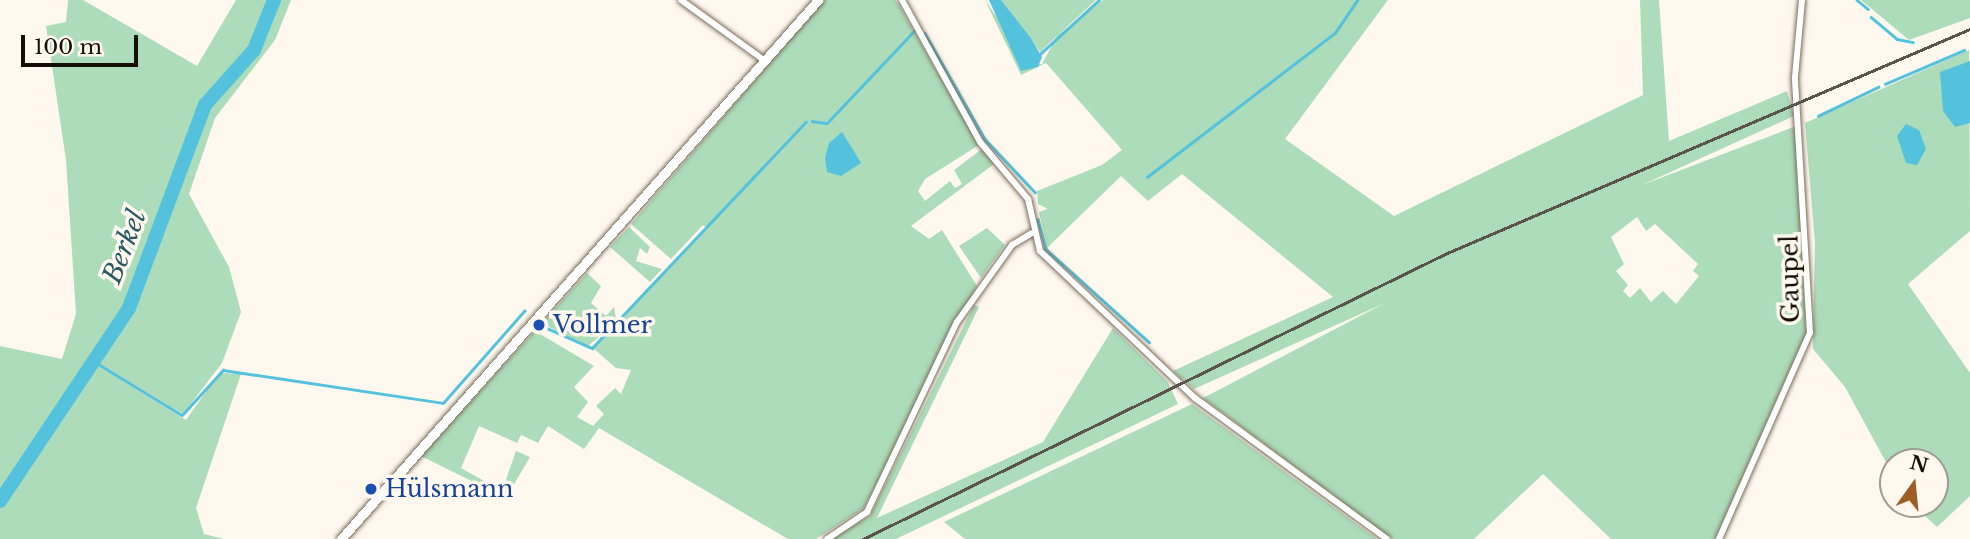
<!DOCTYPE html>
<meta charset="utf-8">
<style>
body{margin:0}
#map{position:relative;width:1970px;height:539px;overflow:hidden;background:#fff8ef;font-family:"Libre Baskerville",serif}
div>[style]{position:absolute}
[style*='--x']{left:calc(var(--x)*1px);top:calc(var(--y)*1px);width:calc(var(--w)*1px);rotate:calc(var(--a)*1deg)}
.green>*{inset:0;background:#acdcb9}
.water>*{inset:0;background:#54c2dd}
.stream>*{height:2.5px;margin:-1.25px;padding:0 1.25px;transform-origin:1.25px;border-radius:1.25px;background:#54c2dd}
.river>*{height:14px;margin:-7px;padding:0 7px;transform-origin:7px;border-radius:7px;background:#54c2dd}
.roads{filter:drop-shadow(0 0 2px #7a6c58) drop-shadow(0 0 2px #7a6c58)}
.minor>*{height:6px;margin:-3px;padding:0 3px;transform-origin:3px;border-radius:3px;background:#fff}
.secondary>*{height:9px;margin:-4.5px;padding:0 4.5px;transform-origin:4.5px;border-radius:4.5px;background:#fff}
.rail>*{height:2.5px;margin:-1.25px;padding:0 1.25px;transform-origin:1.25px;border-radius:1.25px;background:#5a544c}
.dots>*{width:19px;height:19px;translate:-50% -50%;box-sizing:border-box;border:4px solid #fff8ef;border-radius:50%}
span{translate:-50% -50%;white-space:nowrap;text-align:center;line-height:1.15;-webkit-text-stroke:7px #fff8ef;paint-order:stroke}
.street-label{font-size:24px;color:#140e07}
.transit-label{font-size:24px;color:#164399}
.left{translate:0 -50%;text-align:left}
.water-label{font-size:26px;color:#2b5a65;font-style:italic}
.north{position:absolute;left:1879px;top:448px;width:70px;height:70px;box-sizing:border-box;background:#fff8ef;border:2px solid #a19a92;border-radius:50%;rotate:15deg;font-size:19px;font-weight:700;line-height:28px;text-align:center;color:#140e07}
.north::after{content:'';display:block;margin:auto;width:24px;height:32px;background:#9d5e25;clip-path:polygon(50% 0,100% 100%,50% 72%,0 100%)}
.scale{position:absolute;left:21px;top:35px;width:117px;height:32px;box-sizing:border-box;border:4px solid #140e07;border-top:0;padding-left:9px;font-size:21px;line-height:24px;white-space:nowrap;color:#140e07;-webkit-text-stroke:5px #fff8ef;paint-order:stroke}
</style>
<div id="map">
<div class="green">
<i style="clip-path:polygon(68px 0,83px 0,197px 66px,236px 0,272px 0,252px 49px,203px 104px,128px 307px,0 499px,0 346px,62px 359px,76px 314px,66px 160px,46px 26px,66px 22px)"></i>
<i style="clip-path:polygon(277px 0,291px 0,275px 40px,215px 118px,189px 194px,229px 267px,241px 312px,222px 363px,183px 414px,94px 360px,139px 290px,204px 114px,256px 52px)"></i>
<i style="clip-path:polygon(824px 0,896px 0,979px 145px,925px 179px,918px 191px,925px 201px,950px 181px,955px 188px,962px 184px,954px 170px,982px 149px,994px 164px,911px 226px,929px 239px,942px 230px,977px 286px,864px 508px,816px 539px,788px 539px,599px 428px,584px 449px,548px 426px,538px 443px,521px 435px,517px 443px,479px 426px,461px 468px,502px 491px,516px 451px,530px 457px,506px 498px,421px 456px,535px 331px,594px 366px,574px 387px,588px 402px,577px 417px,593px 426px,604px 414px,596px 406px,615px 388px,621px 394px,631px 370px,616px 368px,594px 349px,602px 334px,587px 347px,542px 323px,587px 273px,601px 286px,591px 303px,606px 316px,614px 307px,617px 324px,707px 229px,703px 225px,671px 259px,631px 224px)"></i>
<i style="clip-path:polygon(evenodd,985px 0,1009px 35px,1018px 65px,1042px 64px,1057px 36px,1103px 0,1388px 0,1285px 139px,1394px 216px,1643px 95px,1640px 0,1659px 0,1669px 141px,1787px 91px,1794px 116px,1642px 185px,1796px 126px,1806px 334px,1715px 539px,1611px 539px,1543px 474px,1474px 539px,1392px 539px,1203px 398px,1385px 303px,1194px 389px,1173px 371px,1333px 297px,1182px 174px,1148px 201px,1121px 176px,1047px 248px,1039px 212px,1048px 209px,1038px 204px,1037px 191px,1102px 165px,1122px 150px,1046px 63px,1021px 75px,985px 0,1637px 217px,1646px 231px,1655px 224px,1698px 264px,1693px 271px,1699px 276px,1676px 304px,1663px 291px,1651px 302px,1640px 288px,1630px 298px,1623px 291px,1628px 285px,1616px 271px,1624px 264px,1611px 237px,1637px 217px)"></i>
<i style="clip-path:polygon(1001px 0,1096px 0,1040px 52px)"></i>
<i style="clip-path:polygon(1861px 0,1970px 0,1970px 18px,1909px 40px)"></i>
<i style="clip-path:polygon(1969px 50px,1970px 231px,1908px 284px,1970px 373px,1970px 496px,1937px 527px,1912px 504px,1935px 504px,1935px 462px,1893px 462px,1893px 475px,1845px 387px,1813px 349px,1815px 243px,1805px 123px)"></i>
<i style="clip-path:polygon(629px 227px,650px 247px,647px 254px,640px 248px,636px 261px,662px 269px,650px 282px,610px 247px)"></i>
<i style="clip-path:polygon(987px 228px,1005px 245px,981px 278px,959px 246px)"></i>
<i style="clip-path:polygon(974px 305px,979px 307px,877px 518px,1043px 442px,1113px 328px,1168px 382px,1178px 404px,896px 539px,831px 539px,870px 516px)"></i>
<i style="clip-path:polygon(92px 361px,186px 420px,219px 373px,241px 374px,196px 508px,204px 534px,224px 539px,0 539px,0 504px)"></i>
<i style="clip-path:polygon(1192px 404px,1377px 539px,965px 539px,944px 522px)"></i>
</div>
<div class="water">
<i style="clip-path:polygon(989px 0,1001px 0,1030px 37px,1042px 57px,1038px 67px,1021px 71px)"></i>
<i style="clip-path:polygon(1970px 61px,1970px 123px,1955px 127px,1943px 111px,1940px 72px)"></i>
<i style="clip-path:polygon(1906px 124px,1919px 130px,1926px 149px,1917px 165px,1906px 163px,1897px 136px)"></i>
<i style="clip-path:polygon(842px 132px,861px 163px,841px 176px,827px 172px,825px 158px,829px 143px)"></i>
</div>
<div class="stream">
<i style="--x:1857;--y:0;--w:14;--a:39"></i>
<i style="--x:1871;--y:17;--w:34;--a:40"></i>
<i style="--x:1897;--y:39;--w:16;--a:11"></i>
<i style="--x:925;--y:33;--w:122;--a:60.5"></i>
<i style="--x:985;--y:139;--w:73;--a:46.7"></i>
<i style="--x:1040;--y:54;--w:80;--a:-42.5"></i>
<i style="--x:1885;--y:84;--w:86;--a:-23.3"></i>
<i style="--x:1818;--y:116;--w:67;--a:-25.8"></i>
<i style="--x:812;--y:121;--w:15;--a:8"></i>
<i style="--x:827;--y:123;--w:127;--a:-46.6"></i>
<i style="--x:1147;--y:177;--w:237;--a:-37.5"></i>
<i style="--x:1335;--y:33;--w:40;--a:-56"></i>
<i style="--x:1038;--y:219;--w:31;--a:75"></i>
<i style="--x:1046;--y:249;--w:139;--a:42.1"></i>
<i style="--x:542;--y:326;--w:55;--a:23.7"></i>
<i style="--x:592;--y:348;--w:311;--a:-46.6"></i>
<i style="--x:92;--y:360;--w:105;--a:31.4"></i>
<i style="--x:182;--y:415;--w:61;--a:-47.7"></i>
<i style="--x:223;--y:370;--w:222;--a:8.5"></i>
<i style="--x:443;--y:403;--w:123;--a:-48.6"></i>
</div>
<div class="river">
<i style="--x:0;--y:501;--w:232;--a:-56.2"></i>
<i style="--x:129;--y:308;--w:217;--a:-69.5"></i>
<i style="--x:205;--y:105;--w:74;--a:-48.3"></i>
<i style="--x:254;--y:50;--w:54;--a:-68.2"></i>
</div>
<div class="roads">
<div class="minor">
<i style="--x:681;--y:0;--w:102;--a:35.9"></i>
<i style="--x:902;--y:0;--w:162;--a:61.2"></i>
<i style="--x:980;--y:142;--w:75;--a:49.9"></i>
<i style="--x:1028;--y:199;--w:53;--a:77"></i>
<i style="--x:1040;--y:251;--w:214;--a:43.5"></i>
<i style="--x:1195;--y:398;--w:238;--a:36.3"></i>
<i style="--x:827;--y:539;--w:48;--a:-34"></i>
<i style="--x:867;--y:512;--w:210;--a:-64.7"></i>
<i style="--x:957;--y:322;--w:95;--a:-54.5"></i>
<i style="--x:1012;--y:245;--w:23;--a:-31"></i>
<i style="--x:1719;--y:539;--w:225;--a:-66.2"></i>
<i style="--x:1810;--y:333;--w:256;--a:-93.4"></i>
<i style="--x:1795;--y:77;--w:77;--a:-84.8"></i>
</div>
<div class="secondary">
<i style="--x:341;--y:539;--w:720;--a:-48.49"></i>
</div>
</div>
<div class="rail">
<i style="--x:863;--y:539;--w:648;--a:-26.09"></i>
<i style="--x:1445;--y:254;--w:571;--a:-23.2"></i>
</div>
<div class="dots">
<i style="left:539px;top:325px;background:#1a4fb4"></i>
<i style="left:371px;top:489px;background:#1a4fb4"></i>
</div>
<div class="street-label">
<span style="left:1790px;top:279px;rotate:-91deg">Gaupel</span>
</div>
<div class="transit-label">
<span class="left" style="left:553px;top:325px">Vollmer</span>
<span class="left" style="left:385px;top:489px">Hülsmann</span>
</div>
<div class="water-label">
<span style="left:125px;top:247px;rotate:-69deg">Berkel</span>
</div>
<div class="north">N</div>
<div class="scale">100 m</div>
</div>
